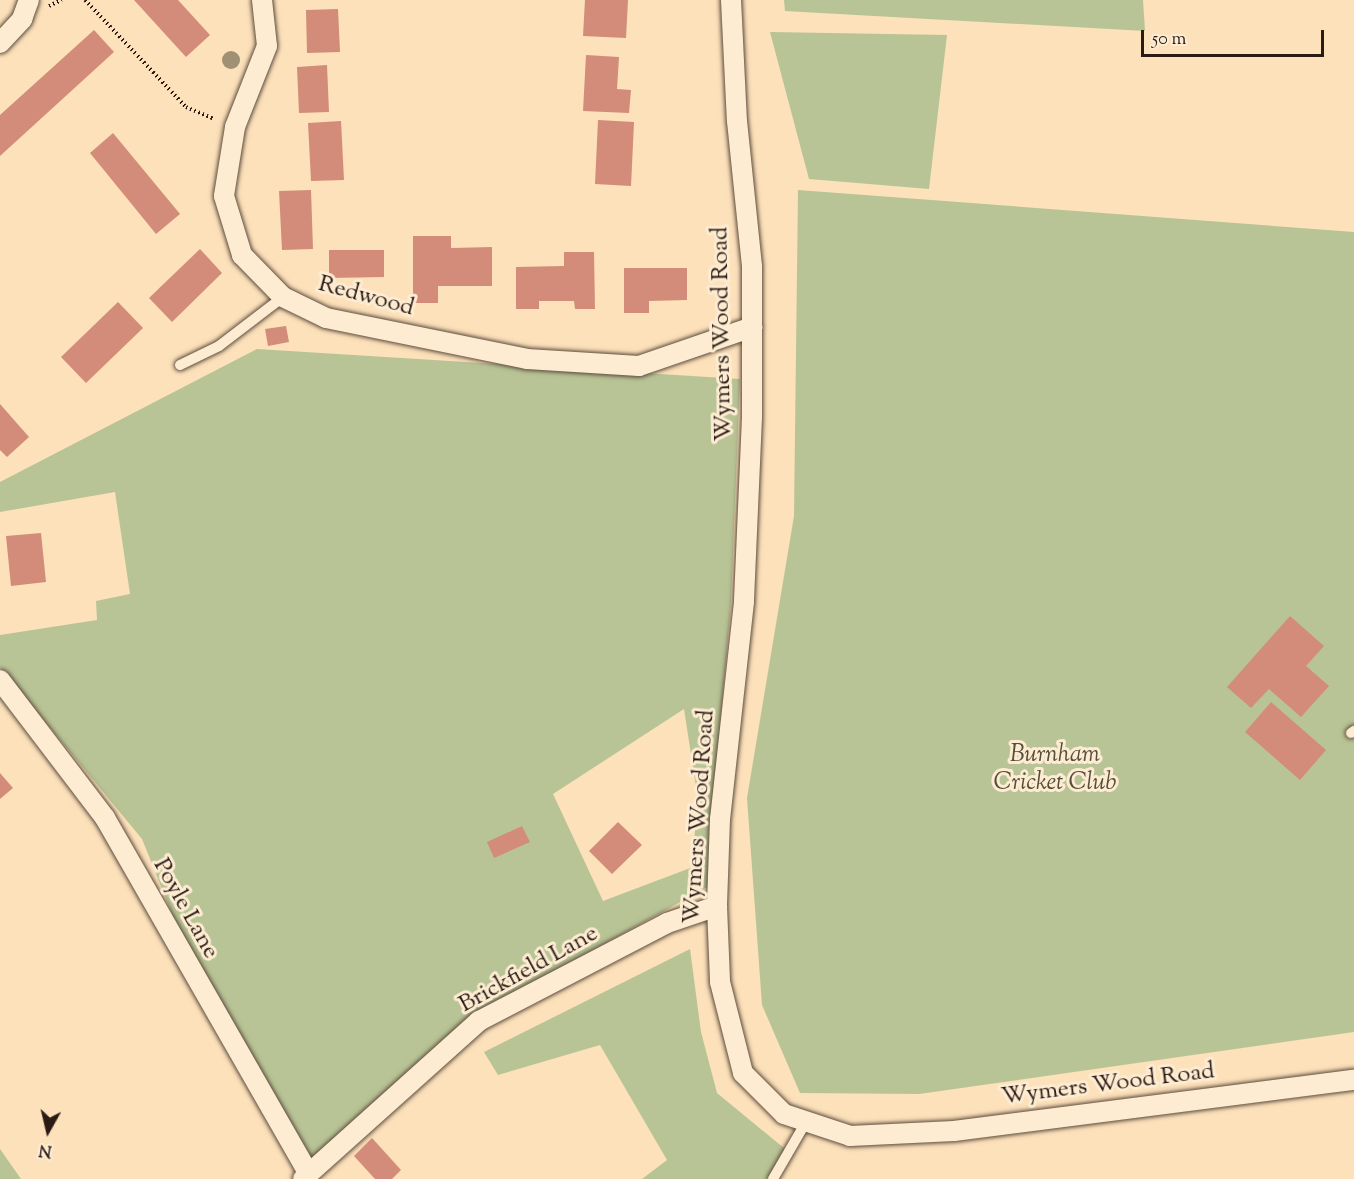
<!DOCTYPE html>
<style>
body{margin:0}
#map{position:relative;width:1354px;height:1179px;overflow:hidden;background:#fce1ba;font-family:"Sorts Mill Goudy",serif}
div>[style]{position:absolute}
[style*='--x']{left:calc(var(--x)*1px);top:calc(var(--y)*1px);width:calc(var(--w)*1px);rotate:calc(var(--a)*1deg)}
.green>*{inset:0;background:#b8c495}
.building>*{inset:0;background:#d28c79}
.path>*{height:4px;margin-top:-2px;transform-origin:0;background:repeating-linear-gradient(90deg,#2a1b15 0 1.5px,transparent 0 4.5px)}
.roads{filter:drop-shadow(0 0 2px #5e4c3e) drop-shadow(0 0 2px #5e4c3e)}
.service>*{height:10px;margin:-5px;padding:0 5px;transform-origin:5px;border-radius:5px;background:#fdecd2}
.minor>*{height:20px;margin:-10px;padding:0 10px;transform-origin:10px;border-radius:10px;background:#fdecd2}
.trees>*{width:18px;height:18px;margin:-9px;border-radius:50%;background:#a09074}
span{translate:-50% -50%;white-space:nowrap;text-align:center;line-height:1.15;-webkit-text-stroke:6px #fdecd2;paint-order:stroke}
.street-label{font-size:24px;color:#2a1b15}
.park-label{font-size:24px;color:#554e3b;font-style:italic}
.north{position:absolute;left:18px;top:1101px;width:60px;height:60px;-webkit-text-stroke:4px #fdecd2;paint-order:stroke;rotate:188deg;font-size:16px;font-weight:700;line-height:24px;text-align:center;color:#2a1b15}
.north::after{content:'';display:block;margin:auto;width:21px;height:27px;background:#2a1b15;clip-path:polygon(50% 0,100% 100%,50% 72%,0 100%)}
.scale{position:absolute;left:1141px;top:30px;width:183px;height:27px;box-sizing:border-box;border:3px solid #2a1b15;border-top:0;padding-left:8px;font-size:18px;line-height:21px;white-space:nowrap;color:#2a1b15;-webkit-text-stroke:4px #fdecd2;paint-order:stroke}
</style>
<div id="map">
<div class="green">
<i style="clip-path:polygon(784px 0,1143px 0,1145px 31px,785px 11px)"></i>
<i style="clip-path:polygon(770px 32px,947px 35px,929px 189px,809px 179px)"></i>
<i style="clip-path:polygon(798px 190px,1354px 232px,1354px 1032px,919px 1094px,800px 1093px,762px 1005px,747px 798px,794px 516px)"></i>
<i style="clip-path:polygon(evenodd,257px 349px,740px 379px,731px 602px,712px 818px,711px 885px,472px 1017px,310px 1163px,183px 941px,142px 839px,0 667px,0 635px,97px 620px,96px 601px,130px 594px,115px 492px,0 512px,0 482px,257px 349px,684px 709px,697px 793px,693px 867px,603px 901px,553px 794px,684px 709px)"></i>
<i style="clip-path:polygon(690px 949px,701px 1032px,717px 1093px,790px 1153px,776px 1179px,642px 1179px,667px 1160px,600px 1045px,498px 1075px,484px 1052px)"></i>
<i style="clip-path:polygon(0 1149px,21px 1179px,0 1179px)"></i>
</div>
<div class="building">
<i style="clip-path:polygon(134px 0,178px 0,210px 35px,186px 57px)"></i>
<i style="clip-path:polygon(585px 0,628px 0,626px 38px,583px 36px)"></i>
<i style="clip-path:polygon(338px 9px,340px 52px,307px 53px,306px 10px)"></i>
<i style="clip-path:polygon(94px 30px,114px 52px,0 156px,0 115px)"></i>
<i style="clip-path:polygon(586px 55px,619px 57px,617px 89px,631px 90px,629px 113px,583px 111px)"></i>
<i style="clip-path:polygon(327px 65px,329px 112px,299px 113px,297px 67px)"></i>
<i style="clip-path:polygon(598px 120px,634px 122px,631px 186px,595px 184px)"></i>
<i style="clip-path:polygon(341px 121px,344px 180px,311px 181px,308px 123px)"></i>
<i style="clip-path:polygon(113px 133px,180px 214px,156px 234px,90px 153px)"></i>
<i style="clip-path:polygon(311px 190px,313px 249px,282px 250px,279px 191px)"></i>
<i style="clip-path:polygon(413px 236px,451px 236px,451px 248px,492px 247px,492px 286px,438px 286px,438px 303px,413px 303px)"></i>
<i style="clip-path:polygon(200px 249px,222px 273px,172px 322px,149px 298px)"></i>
<i style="clip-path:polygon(329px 250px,384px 250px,384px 277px,329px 278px)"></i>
<i style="clip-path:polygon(564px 252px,594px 252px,595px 309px,575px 309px,574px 301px,539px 301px,539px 309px,516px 309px,516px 267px,564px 266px)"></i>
<i style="clip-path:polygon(624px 268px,687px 268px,687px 300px,649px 301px,649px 313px,624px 313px)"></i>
<i style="clip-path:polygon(118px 302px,143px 328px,86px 383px,61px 357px)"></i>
<i style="clip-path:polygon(286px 326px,289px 342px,268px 346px,265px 329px)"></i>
<i style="clip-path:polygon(0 404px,29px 437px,7px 457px,0 450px)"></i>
<i style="clip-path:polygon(41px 533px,46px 582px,11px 586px,6px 536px)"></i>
<i style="clip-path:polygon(1290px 616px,1324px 646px,1306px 666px,1329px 686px,1301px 717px,1269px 689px,1251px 708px,1227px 687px)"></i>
<i style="clip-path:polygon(1271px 702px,1326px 750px,1300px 780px,1245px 732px)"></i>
<i style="clip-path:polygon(0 773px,13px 788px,0 799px)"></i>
<i style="clip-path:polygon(618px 822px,642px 845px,612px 874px,589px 851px)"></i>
<i style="clip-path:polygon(522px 826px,530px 842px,494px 858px,487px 842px)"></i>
<i style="clip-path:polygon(372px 1138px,401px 1170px,392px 1179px,375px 1179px,354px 1156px)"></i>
</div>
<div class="path">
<i style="--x:85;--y:0;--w:147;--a:46.7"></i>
<i style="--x:186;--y:107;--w:30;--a:23"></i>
<i style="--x:49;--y:6;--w:14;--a:-25"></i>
</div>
<div class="roads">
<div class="service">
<i style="--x:180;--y:365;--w:43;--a:-26"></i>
<i style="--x:219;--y:346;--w:81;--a:-37.4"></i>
<i style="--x:1351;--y:733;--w:4;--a:-34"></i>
<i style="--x:773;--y:1179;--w:66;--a:-59.9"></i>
</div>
<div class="minor">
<i style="--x:262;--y:0;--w:46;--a:83.8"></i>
<i style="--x:267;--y:46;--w:87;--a:111.6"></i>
<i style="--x:235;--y:127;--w:70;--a:99.1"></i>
<i style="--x:224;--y:196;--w:62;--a:73"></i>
<i style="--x:242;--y:255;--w:59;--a:45.7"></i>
<i style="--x:283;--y:297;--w:48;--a:26"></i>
<i style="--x:326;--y:318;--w:205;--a:11.5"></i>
<i style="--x:527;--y:359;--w:112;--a:3.6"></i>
<i style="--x:639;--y:366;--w:120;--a:-19"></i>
<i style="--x:731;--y:0;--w:121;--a:87.2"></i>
<i style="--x:737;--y:121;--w:146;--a:84.1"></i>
<i style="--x:752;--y:266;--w:151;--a:90"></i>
<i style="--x:752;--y:417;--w:185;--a:92.5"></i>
<i style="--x:744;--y:602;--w:218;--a:96.3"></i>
<i style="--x:720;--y:819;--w:87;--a:92"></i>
<i style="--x:717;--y:906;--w:76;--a:87.7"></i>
<i style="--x:720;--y:982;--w:94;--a:75.8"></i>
<i style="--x:743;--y:1073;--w:58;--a:45"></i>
<i style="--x:784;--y:1114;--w:70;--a:18.4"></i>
<i style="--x:850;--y:1136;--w:104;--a:-2.8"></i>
<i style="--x:954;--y:1131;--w:403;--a:-7.3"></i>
<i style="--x:0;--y:43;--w:33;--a:-47"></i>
<i style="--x:22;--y:19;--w:20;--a:-70"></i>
<i style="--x:0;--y:680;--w:173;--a:52.7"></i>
<i style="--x:105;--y:818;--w:410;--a:60.2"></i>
<i style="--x:303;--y:1179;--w:237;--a:-41.9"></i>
<i style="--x:479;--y:1021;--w:212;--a:-27.5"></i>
<i style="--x:667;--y:923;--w:53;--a:-18.8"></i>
</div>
</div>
<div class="trees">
<i style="left:231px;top:60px"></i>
</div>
<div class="street-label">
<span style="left:366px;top:297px;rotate:15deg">Redwood</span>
<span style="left:723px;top:334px;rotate:-91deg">Wymers Wood Road</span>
<span style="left:700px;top:817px;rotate:-86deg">Wymers Wood Road</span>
<span style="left:185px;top:909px;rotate:61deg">Poyle Lane</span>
<span style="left:529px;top:970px;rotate:-29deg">Brickfield Lane</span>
<span style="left:1108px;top:1085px;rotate:-7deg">Wymers Wood Road</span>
</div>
<div class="park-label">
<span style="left:1055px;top:770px">Burnham<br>Cricket Club</span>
</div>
<div class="north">N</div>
<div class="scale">50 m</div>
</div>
